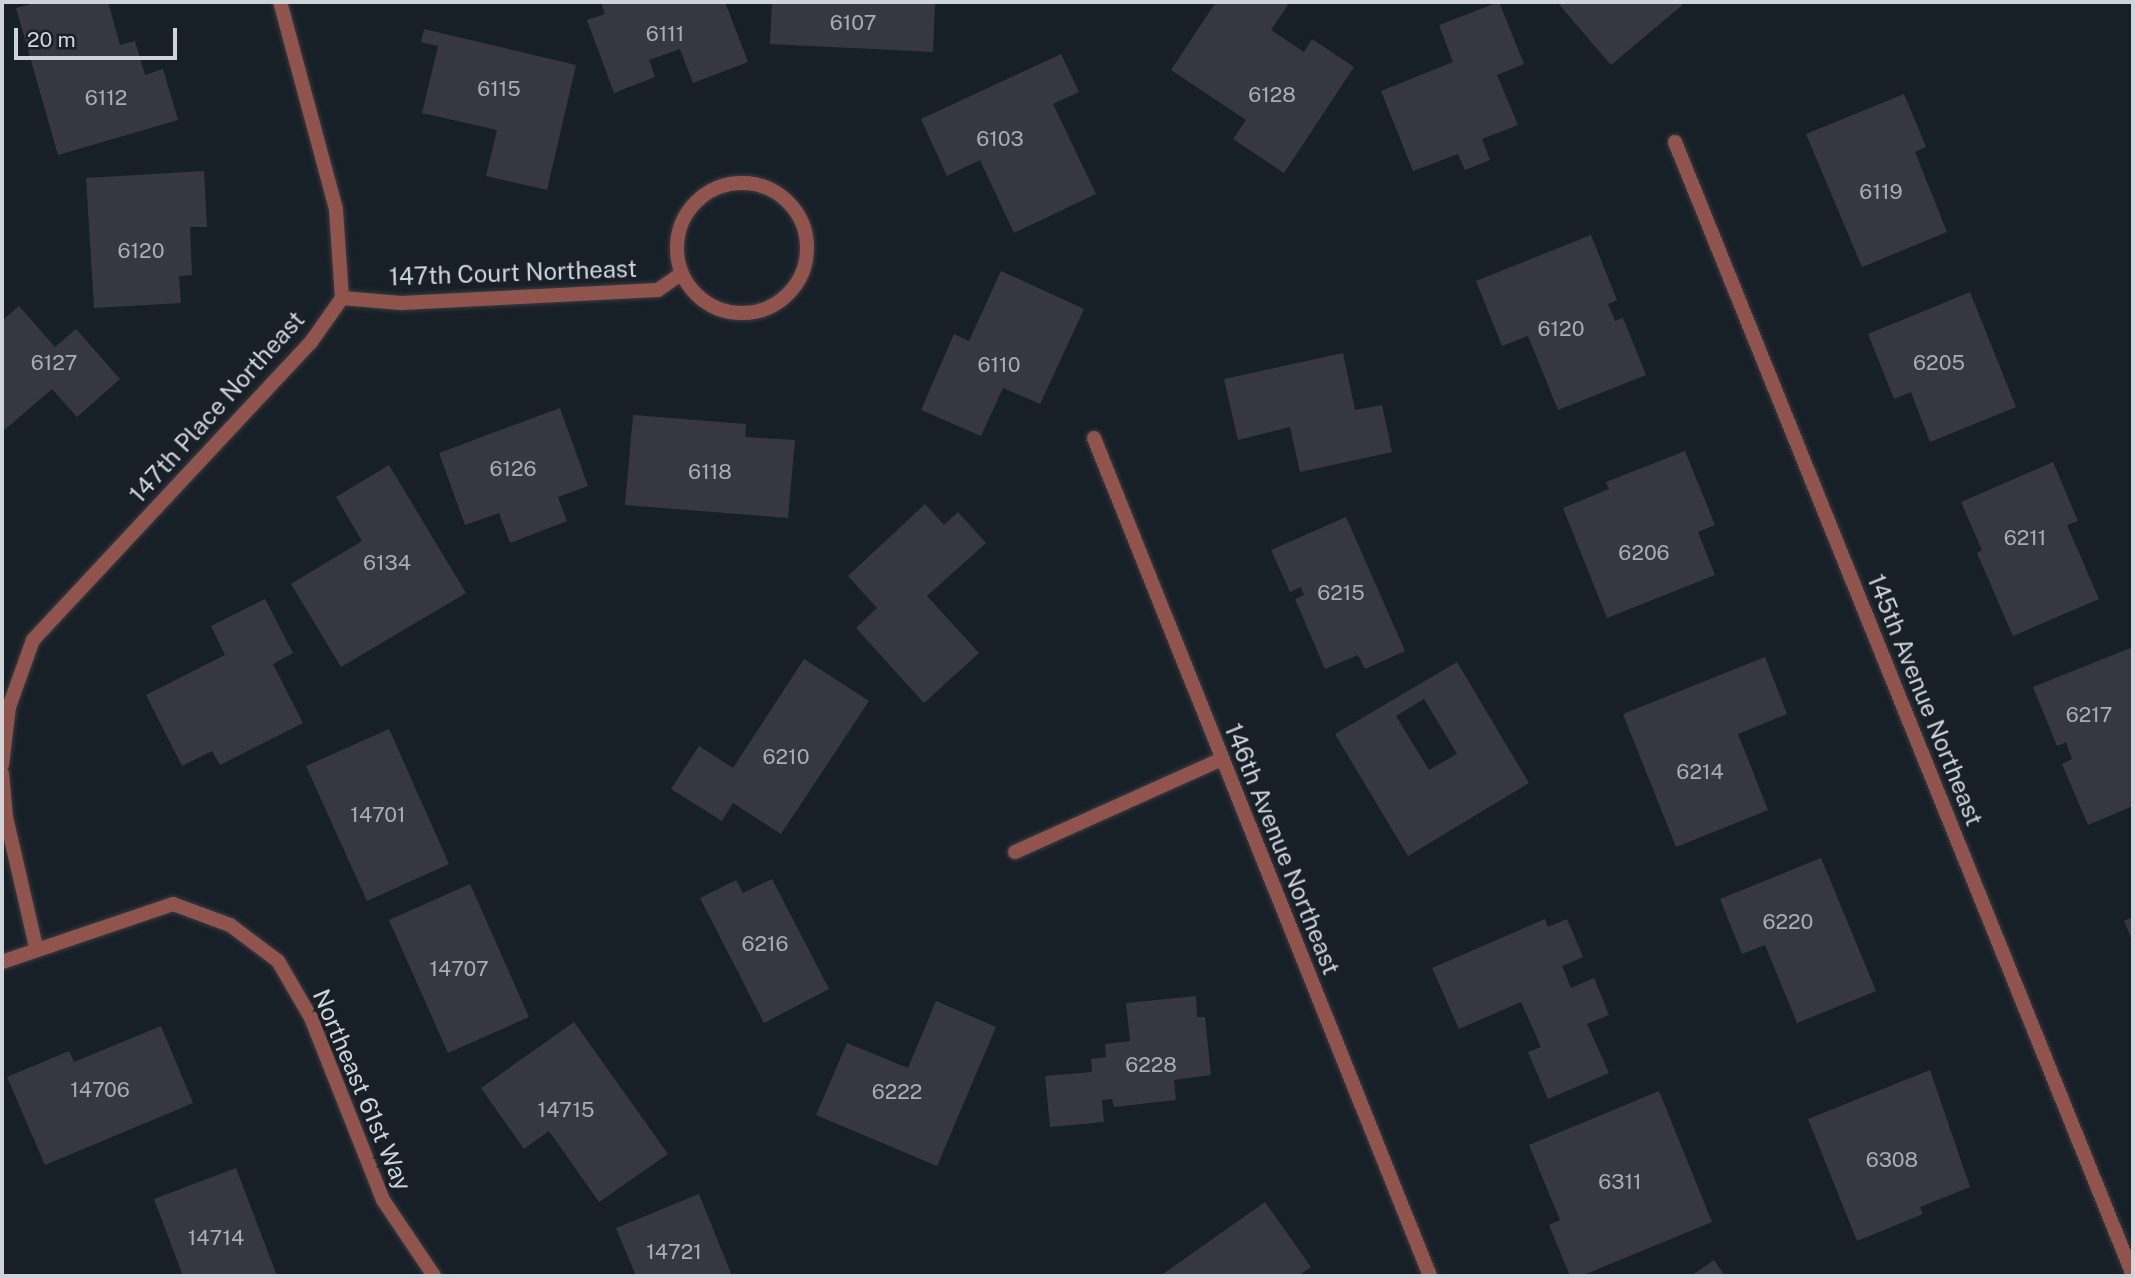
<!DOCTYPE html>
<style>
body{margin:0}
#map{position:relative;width:2135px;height:1278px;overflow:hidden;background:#182027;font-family:"Public Sans",sans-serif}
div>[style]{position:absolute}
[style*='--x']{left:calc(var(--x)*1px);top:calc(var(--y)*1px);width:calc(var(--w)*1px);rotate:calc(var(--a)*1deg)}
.building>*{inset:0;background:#373741}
.roads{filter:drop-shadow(0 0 2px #353d43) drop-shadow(0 0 2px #353d43)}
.minor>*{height:14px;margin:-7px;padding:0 7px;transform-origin:7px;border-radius:7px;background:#91544d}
.minor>.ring{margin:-7px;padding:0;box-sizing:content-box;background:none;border:14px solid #91544d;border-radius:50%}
span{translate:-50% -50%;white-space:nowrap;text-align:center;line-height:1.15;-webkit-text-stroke:7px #182027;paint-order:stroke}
.number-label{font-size:21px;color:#a8adb3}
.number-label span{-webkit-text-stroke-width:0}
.street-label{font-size:24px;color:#ced4d9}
.frame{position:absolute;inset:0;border:4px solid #ced4d9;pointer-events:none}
.scale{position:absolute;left:14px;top:28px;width:163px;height:32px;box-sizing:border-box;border:4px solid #ced4d9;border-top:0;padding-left:9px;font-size:21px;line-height:24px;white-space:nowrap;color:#ced4d9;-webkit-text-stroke:5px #182027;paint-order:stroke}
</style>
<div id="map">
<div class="building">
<i style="clip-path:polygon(39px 2px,108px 2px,120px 45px,135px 41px,145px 75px,163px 69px,178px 120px,58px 155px,16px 8px)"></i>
<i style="clip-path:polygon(601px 2px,725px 2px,748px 62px,693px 83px,680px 49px,649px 60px,655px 77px,614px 93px,587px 20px,605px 14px)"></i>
<i style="clip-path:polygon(772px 2px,935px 2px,933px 52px,770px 44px)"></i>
<i style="clip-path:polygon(1216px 2px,1290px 2px,1271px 30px,1304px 52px,1312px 39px,1354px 67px,1284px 173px,1233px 139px,1246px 120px,1171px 70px)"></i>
<i style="clip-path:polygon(1499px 2px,1524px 64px,1497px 75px,1518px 125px,1482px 139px,1490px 160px,1465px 170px,1458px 154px,1413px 171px,1381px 91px,1453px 62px,1439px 25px)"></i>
<i style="clip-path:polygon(1557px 2px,1686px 2px,1611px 65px)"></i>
<i style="clip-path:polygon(424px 29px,576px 65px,547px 190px,486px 176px,497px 130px,422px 113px,438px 46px,421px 42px)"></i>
<i style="clip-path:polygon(1061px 54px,1079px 92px,1053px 104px,1096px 194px,1014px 233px,980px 160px,947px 176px,921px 119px)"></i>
<i style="clip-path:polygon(1904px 94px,1926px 147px,1915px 152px,1947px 232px,1862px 267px,1806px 134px)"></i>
<i style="clip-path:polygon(204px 171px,207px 227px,190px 227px,192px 275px,179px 276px,181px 303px,94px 308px,86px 178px)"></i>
<i style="clip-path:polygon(1591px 235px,1617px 300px,1608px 304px,1615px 321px,1623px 318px,1646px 375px,1558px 410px,1528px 336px,1502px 346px,1476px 281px)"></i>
<i style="clip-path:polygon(1001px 271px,1084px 309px,1040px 404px,1003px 388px,981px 436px,921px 410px,954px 334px,969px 341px)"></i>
<i style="clip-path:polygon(1970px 292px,2016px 407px,1930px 442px,1911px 392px,1894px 399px,1868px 334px)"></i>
<i style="clip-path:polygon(19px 306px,55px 347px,76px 329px,120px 379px,77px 417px,52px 389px,2px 432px,2px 321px)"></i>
<i style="clip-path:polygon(1343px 353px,1355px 410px,1382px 405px,1392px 452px,1300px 472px,1290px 427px,1238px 440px,1224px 379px)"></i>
<i style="clip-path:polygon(560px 408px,588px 486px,558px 497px,567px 521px,510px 543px,499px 513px,465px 525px,439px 453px)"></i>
<i style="clip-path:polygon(633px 415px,746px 424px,745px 437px,795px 440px,788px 518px,625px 505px)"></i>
<i style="clip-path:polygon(1685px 451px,1715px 525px,1698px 532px,1715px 575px,1607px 618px,1563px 508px,1609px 489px,1606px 482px)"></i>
<i style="clip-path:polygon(2053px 462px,2078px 521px,2067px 525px,2099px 599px,2013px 636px,1977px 553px,1982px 550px,1961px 502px)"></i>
<i style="clip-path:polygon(389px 465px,466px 593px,341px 667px,291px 584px,362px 541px,336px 497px)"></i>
<i style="clip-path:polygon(925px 504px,944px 525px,958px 512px,986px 543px,927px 596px,979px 653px,924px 703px,856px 628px,877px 608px,848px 576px)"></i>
<i style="clip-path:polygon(1346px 517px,1405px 651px,1365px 669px,1358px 655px,1325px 669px,1295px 599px,1304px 595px,1301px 587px,1290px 592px,1271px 550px)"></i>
<i style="clip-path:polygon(265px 599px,293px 653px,273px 664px,303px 723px,220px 765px,212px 751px,182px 766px,146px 695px,225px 655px,211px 626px)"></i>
<i style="clip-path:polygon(2133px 647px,2133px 806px,2088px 825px,2062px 764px,2072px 759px,2066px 742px,2057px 746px,2033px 687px)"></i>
<i style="clip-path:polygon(1765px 657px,1787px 714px,1738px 734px,1768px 810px,1676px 847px,1623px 714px)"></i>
<i style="clip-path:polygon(804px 659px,869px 701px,781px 834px,733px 803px,722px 821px,671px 789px,699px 746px,733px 768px)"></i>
<i style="clip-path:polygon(evenodd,1457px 662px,1529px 783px,1408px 856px,1335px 734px,1457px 662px,1424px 699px,1457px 754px,1429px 770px,1396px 716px,1424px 699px)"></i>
<i style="clip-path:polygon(389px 729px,449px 864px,367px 901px,306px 766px)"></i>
<i style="clip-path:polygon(1821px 858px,1876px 991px,1797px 1023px,1765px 945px,1742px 954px,1720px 899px)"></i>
<i style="clip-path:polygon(772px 879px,829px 989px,764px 1023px,700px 898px,736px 880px,743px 893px)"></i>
<i style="clip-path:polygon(470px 884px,529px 1017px,448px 1053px,389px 920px)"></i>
<i style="clip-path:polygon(2133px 917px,2133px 942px,2124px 921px)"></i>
<i style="clip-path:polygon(1545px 919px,1548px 927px,1567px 919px,1583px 957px,1562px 966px,1571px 988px,1594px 978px,1609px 1015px,1587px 1024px,1609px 1073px,1548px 1099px,1528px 1052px,1541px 1047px,1521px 1002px,1459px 1029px,1432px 968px)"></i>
<i style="clip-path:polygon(1196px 996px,1197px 1017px,1205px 1017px,1211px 1075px,1174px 1080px,1176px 1100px,1114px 1107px,1112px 1099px,1102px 1100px,1104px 1122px,1050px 1127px,1045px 1076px,1092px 1072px,1091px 1059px,1106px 1057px,1105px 1044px,1130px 1041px,1126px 1003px)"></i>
<i style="clip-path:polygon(936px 1001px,996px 1027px,937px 1166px,816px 1115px,847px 1043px,908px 1068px)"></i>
<i style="clip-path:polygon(574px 1022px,668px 1154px,599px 1202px,549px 1131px,524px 1149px,481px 1088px)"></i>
<i style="clip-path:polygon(161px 1026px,193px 1103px,45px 1165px,7px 1077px,69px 1051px,74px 1062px)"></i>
<i style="clip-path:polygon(1930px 1070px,1970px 1187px,1920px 1207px,1923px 1214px,1857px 1241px,1808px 1119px)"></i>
<i style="clip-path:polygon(1659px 1091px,1712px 1222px,1581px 1276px,1570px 1276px,1549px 1225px,1560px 1220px,1529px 1145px)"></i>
<i style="clip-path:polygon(236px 1168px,277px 1276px,183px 1276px,154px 1199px)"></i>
<i style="clip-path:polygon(699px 1194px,732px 1276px,636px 1276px,616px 1228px)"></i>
<i style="clip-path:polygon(1265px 1202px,1311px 1267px,1298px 1276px,1160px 1276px)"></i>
<i style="clip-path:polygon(1714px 1260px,1725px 1276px,1691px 1276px)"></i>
</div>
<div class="roads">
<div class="minor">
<i style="--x:1675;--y:142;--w:1222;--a:67.99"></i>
<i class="ring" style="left:677px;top:183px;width:116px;height:116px"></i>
<i style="--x:342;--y:298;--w:59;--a:4.8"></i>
<i style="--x:401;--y:303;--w:257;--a:-2.9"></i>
<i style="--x:658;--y:290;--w:29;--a:-35"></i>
<i style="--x:1094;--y:438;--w:903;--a:68.15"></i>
<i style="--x:2;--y:765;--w:58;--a:-83.1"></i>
<i style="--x:9;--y:707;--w:71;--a:-70.3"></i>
<i style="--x:33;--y:640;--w:408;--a:-47"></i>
<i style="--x:311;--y:342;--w:54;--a:-54.8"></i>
<i style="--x:342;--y:298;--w:89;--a:-93.9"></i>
<i style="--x:336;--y:209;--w:214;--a:-105.1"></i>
<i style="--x:2;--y:774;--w:43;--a:84.7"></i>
<i style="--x:6;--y:817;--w:133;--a:77"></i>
<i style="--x:1015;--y:852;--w:227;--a:-24.2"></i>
<i style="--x:2;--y:962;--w:181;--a:-18.7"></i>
<i style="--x:173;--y:904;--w:61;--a:20.2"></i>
<i style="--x:230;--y:925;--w:60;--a:36.9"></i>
<i style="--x:278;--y:961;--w:66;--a:59.9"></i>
<i style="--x:311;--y:1018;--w:196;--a:68.4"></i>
<i style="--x:383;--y:1200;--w:92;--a:56.1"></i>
</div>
</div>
<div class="number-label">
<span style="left:853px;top:23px">6107</span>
<span style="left:665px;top:34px">6111</span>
<span style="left:499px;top:89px">6115</span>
<span style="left:1272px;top:95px">6128</span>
<span style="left:106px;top:98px">6112</span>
<span style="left:1000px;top:139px">6103</span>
<span style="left:1881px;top:192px">6119</span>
<span style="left:141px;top:251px">6120</span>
<span style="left:1561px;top:329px">6120</span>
<span style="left:54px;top:363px">6127</span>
<span style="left:1939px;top:363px">6205</span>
<span style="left:999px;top:365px">6110</span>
<span style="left:513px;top:469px">6126</span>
<span style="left:710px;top:472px">6118</span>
<span style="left:2025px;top:538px">6211</span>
<span style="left:1644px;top:553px">6206</span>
<span style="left:387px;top:563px">6134</span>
<span style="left:1341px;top:593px">6215</span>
<span style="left:2089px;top:715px">6217</span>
<span style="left:786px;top:757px">6210</span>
<span style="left:1700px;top:772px">6214</span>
<span style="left:378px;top:815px">14701</span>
<span style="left:1788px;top:922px">6220</span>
<span style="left:765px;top:944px">6216</span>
<span style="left:459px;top:969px">14707</span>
<span style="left:1151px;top:1065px">6228</span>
<span style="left:100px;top:1090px">14706</span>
<span style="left:897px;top:1092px">6222</span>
<span style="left:566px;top:1110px">14715</span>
<span style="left:1892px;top:1160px">6308</span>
<span style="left:1620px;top:1182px">6311</span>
<span style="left:216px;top:1238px">14714</span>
<span style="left:674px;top:1252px">14721</span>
</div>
<div class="street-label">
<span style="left:513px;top:273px;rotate:-2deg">147th Court Northeast</span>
<span style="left:217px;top:407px;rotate:-48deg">147th Place Northeast</span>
<span style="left:1925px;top:700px;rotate:68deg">145th Avenue Northeast</span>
<span style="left:1282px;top:849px;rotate:68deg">146th Avenue Northeast</span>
<span style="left:362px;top:1090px;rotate:67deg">Northeast 61st Way</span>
</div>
<div class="frame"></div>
<div class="scale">20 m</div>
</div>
